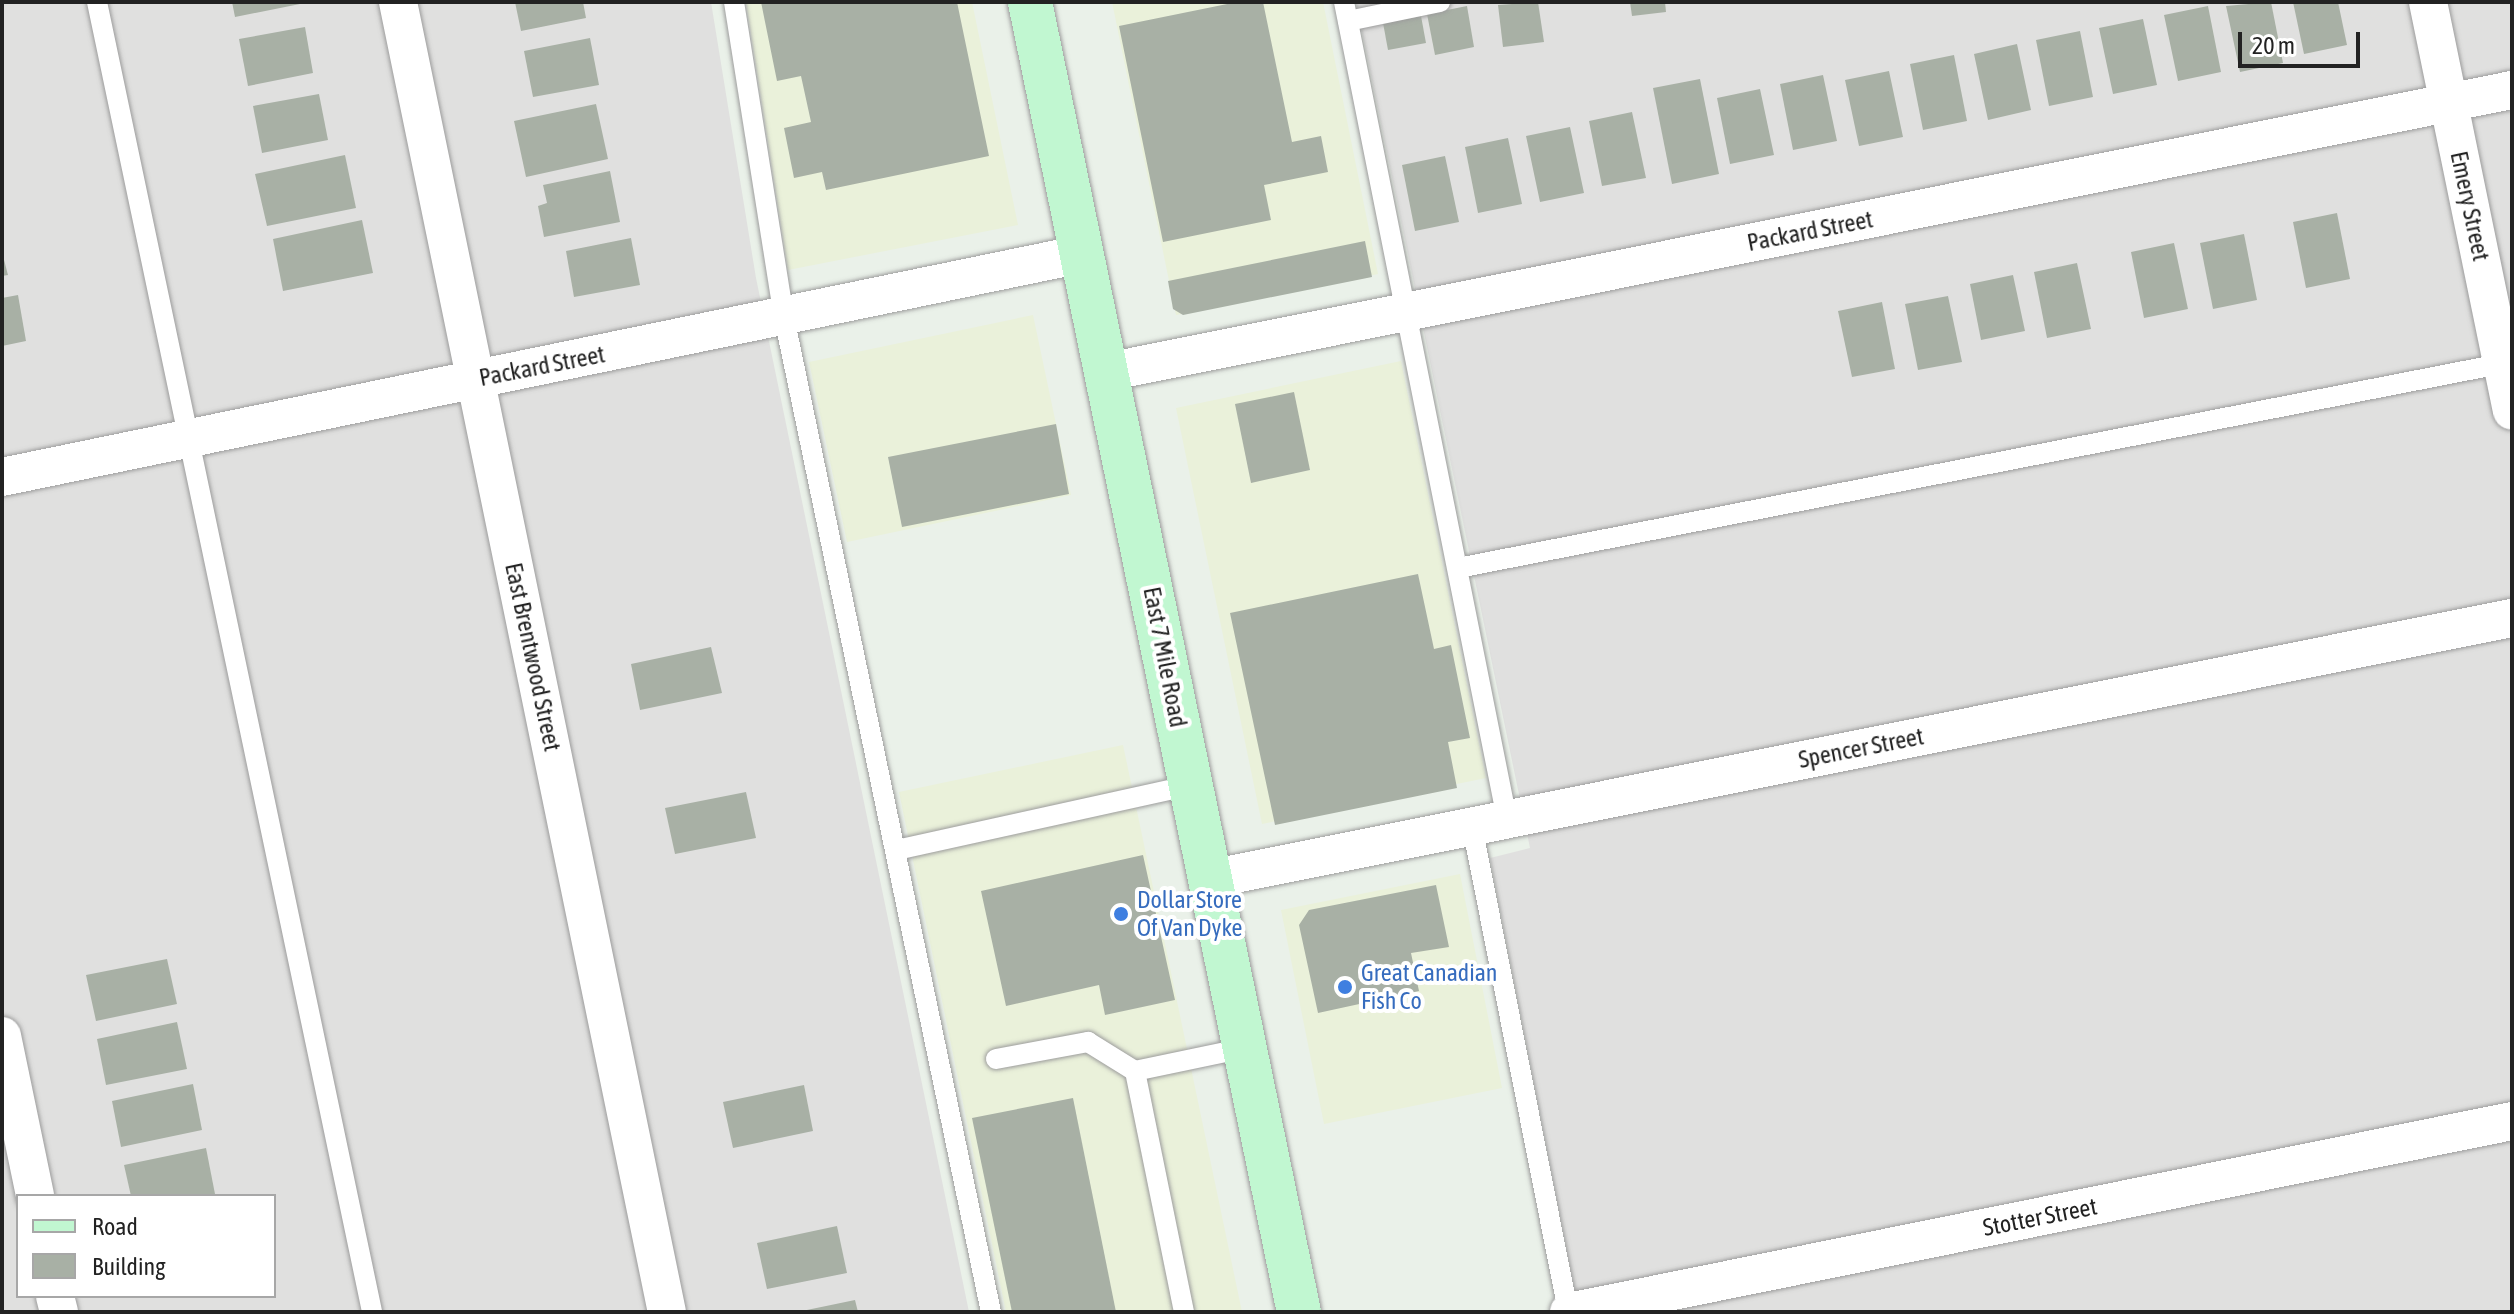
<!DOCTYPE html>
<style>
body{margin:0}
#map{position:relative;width:2514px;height:1314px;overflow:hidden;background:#eaf1e9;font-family:"Asap Condensed",sans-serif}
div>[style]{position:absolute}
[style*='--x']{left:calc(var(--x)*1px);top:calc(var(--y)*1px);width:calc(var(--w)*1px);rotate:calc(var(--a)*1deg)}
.residential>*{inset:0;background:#e0e0df}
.commercial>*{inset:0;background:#eaf1da}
.building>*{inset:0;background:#a8b0a5}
.roads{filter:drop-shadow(0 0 2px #9c9c9c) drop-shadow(0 0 2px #9c9c9c)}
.lane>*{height:20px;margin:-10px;padding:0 10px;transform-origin:10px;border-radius:10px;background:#fff}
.street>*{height:38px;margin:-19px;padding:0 19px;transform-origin:19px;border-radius:19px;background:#fff}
.secondary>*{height:44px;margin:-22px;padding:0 22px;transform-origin:22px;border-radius:22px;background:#c1f7d1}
.dots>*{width:22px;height:22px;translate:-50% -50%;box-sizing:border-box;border:4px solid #fff;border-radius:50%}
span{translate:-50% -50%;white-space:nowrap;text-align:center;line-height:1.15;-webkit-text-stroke:8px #fff;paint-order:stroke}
.street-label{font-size:24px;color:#222}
.shop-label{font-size:24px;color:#366cbe}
.left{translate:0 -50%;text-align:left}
.frame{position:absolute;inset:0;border:4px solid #222;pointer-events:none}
.legend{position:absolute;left:16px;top:1194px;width:260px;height:104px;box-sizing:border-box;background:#fff;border:2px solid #a7a7a7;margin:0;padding:10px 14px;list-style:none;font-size:24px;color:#222}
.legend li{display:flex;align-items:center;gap:16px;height:40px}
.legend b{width:40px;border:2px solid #a7a7a7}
.scale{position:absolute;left:2238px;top:32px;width:122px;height:36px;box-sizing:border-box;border:4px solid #222;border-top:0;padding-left:10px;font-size:24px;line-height:28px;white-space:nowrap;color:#222;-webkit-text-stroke:6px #fff;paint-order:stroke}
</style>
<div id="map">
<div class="residential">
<i style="clip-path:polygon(evenodd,2px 2px,711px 2px,756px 278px,969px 1312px,2px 1312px,2px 2px,18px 1196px,274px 1196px,274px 1296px,18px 1296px,18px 1196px)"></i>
<i style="clip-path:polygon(1356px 2px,2512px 2px,2512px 1312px,1579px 1312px,1490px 858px,1530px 848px)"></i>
</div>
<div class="commercial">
<i style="clip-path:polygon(746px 2px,972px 2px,1018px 225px,788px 270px)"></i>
<i style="clip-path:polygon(1112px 2px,1323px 2px,1378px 274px,1176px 315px)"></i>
<i style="clip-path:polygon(1033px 315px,1071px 495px,847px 542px,809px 362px)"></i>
<i style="clip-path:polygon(1401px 361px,1486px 778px,1262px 824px,1176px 408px)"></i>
<i style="clip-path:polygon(1123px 745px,1169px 963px,1242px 1312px,1006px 1312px,899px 792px)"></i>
<i style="clip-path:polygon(1460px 874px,1502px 1088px,1324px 1124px,1281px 910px)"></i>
</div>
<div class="building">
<i style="clip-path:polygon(232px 2px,305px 2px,305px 3px,235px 17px)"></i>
<i style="clip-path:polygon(515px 2px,583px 2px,586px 18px,521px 31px)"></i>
<i style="clip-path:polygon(761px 2px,957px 2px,989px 156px,826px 190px,822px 172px,794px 178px,784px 128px,811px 122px,801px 76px,777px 81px)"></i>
<i style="clip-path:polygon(1237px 2px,1263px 2px,1292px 142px,1321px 136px,1328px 172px,1264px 185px,1271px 220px,1163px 242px,1119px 26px)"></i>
<i style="clip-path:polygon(1538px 2px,1544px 42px,1503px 47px,1498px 5px)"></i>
<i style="clip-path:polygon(1630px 2px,1665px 2px,1666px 12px,1632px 16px)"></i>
<i style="clip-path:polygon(2271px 2px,2283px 63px,2240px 72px,2226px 6px)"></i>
<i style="clip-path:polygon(2293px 2px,2338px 2px,2347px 45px,2304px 54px)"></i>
<i style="clip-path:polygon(1467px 6px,1474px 47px,1435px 55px,1427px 14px)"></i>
<i style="clip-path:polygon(2208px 6px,2221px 72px,2178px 81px,2164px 15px)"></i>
<i style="clip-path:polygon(1421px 16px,1426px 43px,1388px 50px,1383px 23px)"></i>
<i style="clip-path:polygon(2143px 19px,2157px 85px,2113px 94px,2099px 28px)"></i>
<i style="clip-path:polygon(305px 27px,313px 73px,248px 86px,239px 39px)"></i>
<i style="clip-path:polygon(2080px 31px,2093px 97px,2049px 106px,2036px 40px)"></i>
<i style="clip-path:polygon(590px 38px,599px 85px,533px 97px,524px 51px)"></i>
<i style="clip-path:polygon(2017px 44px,2031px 110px,1988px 120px,1974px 54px)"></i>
<i style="clip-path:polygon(1954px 55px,1967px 121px,1923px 130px,1910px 64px)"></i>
<i style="clip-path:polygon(1889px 71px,1903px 137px,1859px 146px,1845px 80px)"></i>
<i style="clip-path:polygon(1823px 75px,1837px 141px,1793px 150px,1780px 84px)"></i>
<i style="clip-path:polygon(1700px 79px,1719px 174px,1672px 184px,1653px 88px)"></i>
<i style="clip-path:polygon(1760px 89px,1774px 155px,1730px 164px,1717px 98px)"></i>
<i style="clip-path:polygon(319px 94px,328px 140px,262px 153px,253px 106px)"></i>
<i style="clip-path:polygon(596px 104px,608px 159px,526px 177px,514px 121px)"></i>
<i style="clip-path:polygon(1632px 112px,1646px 178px,1602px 186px,1589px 121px)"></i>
<i style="clip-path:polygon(1570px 127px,1584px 193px,1540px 202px,1526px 136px)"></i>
<i style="clip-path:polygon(1508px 138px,1522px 204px,1478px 213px,1465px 147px)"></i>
<i style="clip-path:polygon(345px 155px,356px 208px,267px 226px,255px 174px)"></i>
<i style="clip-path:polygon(1445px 156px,1459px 222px,1415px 231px,1402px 165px)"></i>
<i style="clip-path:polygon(610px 171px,620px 222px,544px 237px,538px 206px,547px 203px,543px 185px)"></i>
<i style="clip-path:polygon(2337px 213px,2350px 279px,2306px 288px,2293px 222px)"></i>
<i style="clip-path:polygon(362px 220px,373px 273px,283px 291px,273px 239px)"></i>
<i style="clip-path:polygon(2244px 234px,2257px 300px,2213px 309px,2200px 243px)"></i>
<i style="clip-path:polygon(631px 238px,640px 285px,574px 297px,566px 251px)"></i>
<i style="clip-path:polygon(1365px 241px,1372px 277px,1183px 315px,1173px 309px,1168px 281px)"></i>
<i style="clip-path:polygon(2174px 243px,2188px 309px,2144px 318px,2131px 252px)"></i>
<i style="clip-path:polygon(2px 252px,8px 275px,2px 276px)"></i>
<i style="clip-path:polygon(2077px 263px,2091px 329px,2047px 338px,2034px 272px)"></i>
<i style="clip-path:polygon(2013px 275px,2025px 331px,1981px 340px,1970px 284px)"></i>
<i style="clip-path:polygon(18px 295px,26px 341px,2px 346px,2px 298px)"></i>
<i style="clip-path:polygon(1948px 296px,1962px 362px,1918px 370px,1905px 304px)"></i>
<i style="clip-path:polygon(1882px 302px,1895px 369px,1852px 377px,1838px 311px)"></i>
<i style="clip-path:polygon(1294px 392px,1310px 470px,1251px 483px,1235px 404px)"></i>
<i style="clip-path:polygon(1056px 424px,1069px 494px,902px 527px,888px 457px)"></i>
<i style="clip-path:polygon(1418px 574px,1434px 649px,1451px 645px,1470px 738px,1448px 742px,1457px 788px,1275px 825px,1230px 613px)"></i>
<i style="clip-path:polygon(711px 647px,722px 693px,640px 710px,631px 664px)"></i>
<i style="clip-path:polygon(746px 792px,756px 838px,675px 854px,665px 808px)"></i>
<i style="clip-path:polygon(1143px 855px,1175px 1000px,1105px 1015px,1099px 985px,1006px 1006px,981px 891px)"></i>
<i style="clip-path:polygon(1436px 885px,1449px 947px,1411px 953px,1419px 991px,1318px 1013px,1299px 925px,1309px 910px)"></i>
<i style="clip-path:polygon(167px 959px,177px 1004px,96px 1021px,86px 975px)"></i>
<i style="clip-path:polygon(177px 1022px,187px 1069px,106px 1085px,97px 1039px)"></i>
<i style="clip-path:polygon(193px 1084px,202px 1130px,121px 1147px,112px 1101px)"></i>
<i style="clip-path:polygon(804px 1085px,813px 1131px,733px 1148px,723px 1102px)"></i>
<i style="clip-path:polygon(1073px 1098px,1116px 1312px,1012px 1312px,972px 1118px)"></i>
<i style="clip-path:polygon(206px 1148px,215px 1194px,131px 1196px,124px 1165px)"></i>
<i style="clip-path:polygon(837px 1226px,847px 1273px,767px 1289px,757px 1243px)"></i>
<i style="clip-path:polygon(855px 1300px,858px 1312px,802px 1312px,802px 1311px)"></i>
</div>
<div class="roads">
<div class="lane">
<i style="--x:97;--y:2;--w:1339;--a:78.14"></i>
<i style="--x:734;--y:2;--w:319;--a:81"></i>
<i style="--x:784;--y:317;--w:1016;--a:78.25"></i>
<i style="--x:1344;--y:2;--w:833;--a:78.72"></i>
<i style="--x:1348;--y:21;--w:94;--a:-11.7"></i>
<i style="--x:1458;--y:568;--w:1072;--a:-11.08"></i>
<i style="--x:1472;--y:826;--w:495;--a:78.8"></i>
<i style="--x:896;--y:850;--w:302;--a:-12.4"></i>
<i style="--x:996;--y:1059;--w:94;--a:-10.5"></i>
<i style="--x:1088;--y:1042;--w:55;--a:31.7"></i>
<i style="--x:1184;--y:1312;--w:246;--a:-101.5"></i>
<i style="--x:1135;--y:1071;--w:112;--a:-11.8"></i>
</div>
<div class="street">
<i style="--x:398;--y:2;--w:1337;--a:78.4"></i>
<i style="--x:2428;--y:2;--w:417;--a:78.4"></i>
<i style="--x:1107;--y:372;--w:1433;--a:-11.35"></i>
<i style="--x:2;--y:477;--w:1103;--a:-11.67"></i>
<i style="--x:1210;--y:879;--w:1328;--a:-11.34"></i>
<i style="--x:2;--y:1036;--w:163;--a:78.3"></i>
<i style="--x:55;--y:1296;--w:16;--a:76"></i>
<i style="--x:1569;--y:1312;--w:962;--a:-11.45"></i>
</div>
<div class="secondary">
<i style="--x:1030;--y:2;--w:1337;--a:78.4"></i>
</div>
</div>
<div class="dots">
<i style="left:1121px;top:914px;background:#3f7fe0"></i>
<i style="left:1345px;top:987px;background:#3f7fe0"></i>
</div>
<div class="street-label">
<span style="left:2470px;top:206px;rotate:78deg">Emery Street</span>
<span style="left:1810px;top:231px;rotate:-11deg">Packard Street</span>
<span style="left:542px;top:366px;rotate:-11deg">Packard Street</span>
<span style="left:533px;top:657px;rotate:78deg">East Brentwood Street</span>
<span style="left:1165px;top:657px;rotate:79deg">East 7 Mile Road</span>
<span style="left:1861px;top:748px;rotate:-11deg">Spencer Street</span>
<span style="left:2040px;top:1217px;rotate:-11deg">Stotter Street</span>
</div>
<div class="shop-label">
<span class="left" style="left:1137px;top:914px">Dollar Store<br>Of Van Dyke</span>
<span class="left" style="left:1361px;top:987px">Great Canadian<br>Fish Co</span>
</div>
<div class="frame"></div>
<ul class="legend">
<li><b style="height:10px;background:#c1f7d1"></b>Road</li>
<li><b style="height:22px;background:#a8b0a5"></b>Building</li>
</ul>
<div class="scale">20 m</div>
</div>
